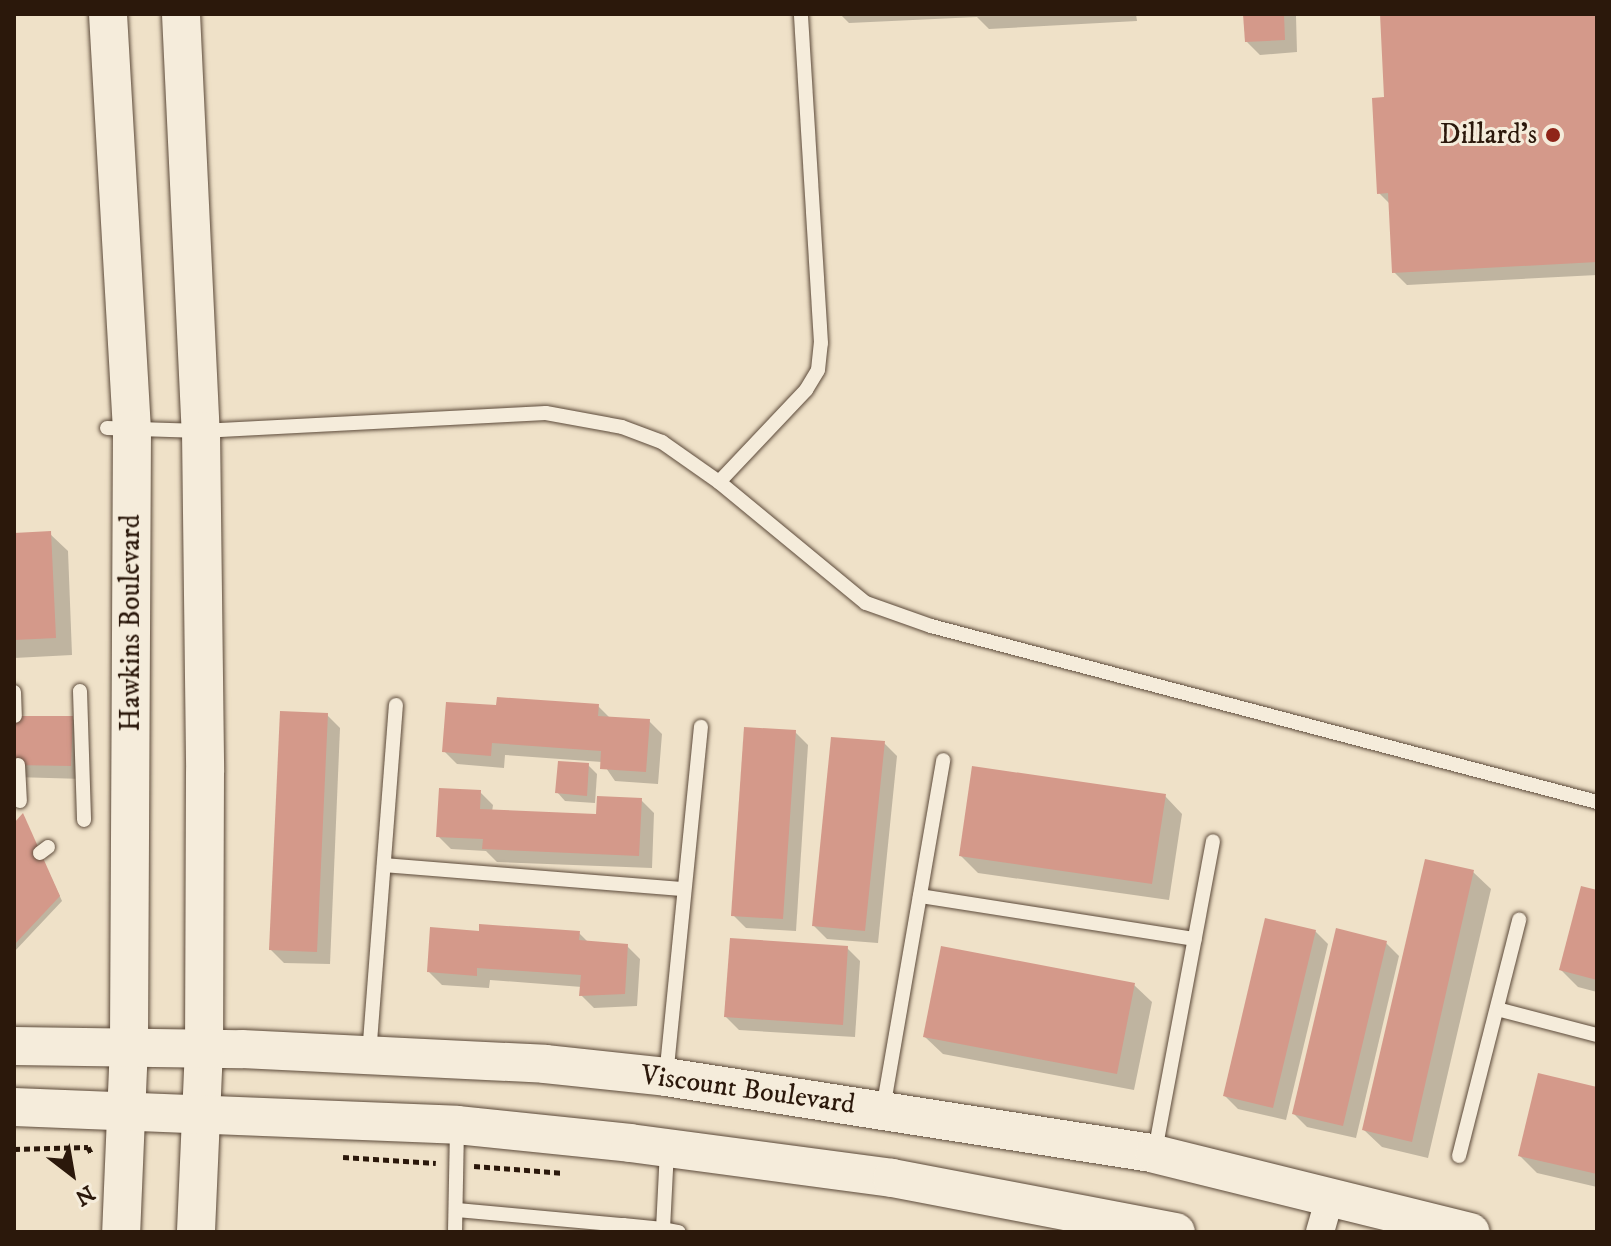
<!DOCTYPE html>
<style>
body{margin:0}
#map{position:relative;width:1611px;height:1246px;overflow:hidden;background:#efe1c8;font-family:"IM FELL DW Pica",serif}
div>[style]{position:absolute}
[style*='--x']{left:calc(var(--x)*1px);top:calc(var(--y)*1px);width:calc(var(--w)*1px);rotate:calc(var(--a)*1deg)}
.shadow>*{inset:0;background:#0003}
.building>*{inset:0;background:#d4998a}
.path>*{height:5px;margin-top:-2.5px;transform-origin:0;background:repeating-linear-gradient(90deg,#2b180b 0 6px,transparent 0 10px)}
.roads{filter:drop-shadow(0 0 2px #5c4a3a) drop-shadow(0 0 2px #5c4a3a)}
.service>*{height:14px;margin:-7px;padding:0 7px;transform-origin:7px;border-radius:7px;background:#f5ecdb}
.minor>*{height:28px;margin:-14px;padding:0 14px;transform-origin:14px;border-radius:14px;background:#f5ecdb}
.secondary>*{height:38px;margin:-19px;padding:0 19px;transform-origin:19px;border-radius:19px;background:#f5ecdb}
.dots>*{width:22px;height:22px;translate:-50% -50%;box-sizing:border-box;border:4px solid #f5ecdb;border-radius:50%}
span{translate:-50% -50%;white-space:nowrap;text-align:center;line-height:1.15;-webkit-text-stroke:6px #f5ecdb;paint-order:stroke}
.poi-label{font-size:28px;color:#2b180b}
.right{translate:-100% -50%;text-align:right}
.street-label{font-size:28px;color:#2b180b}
.frame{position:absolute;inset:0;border:16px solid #2b180b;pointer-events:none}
.north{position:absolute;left:32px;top:1134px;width:80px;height:80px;-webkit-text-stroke:6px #f5ecdb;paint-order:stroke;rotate:149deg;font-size:22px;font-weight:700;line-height:32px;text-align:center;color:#2b180b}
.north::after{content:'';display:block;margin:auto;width:28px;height:36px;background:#2b180b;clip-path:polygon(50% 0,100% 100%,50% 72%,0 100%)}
</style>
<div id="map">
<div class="shadow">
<i style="clip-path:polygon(840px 14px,1136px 14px,1137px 21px,989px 29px,977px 17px,849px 23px)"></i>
<i style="clip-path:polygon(1245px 14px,1334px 14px,1296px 16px,1297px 52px,1260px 55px,1247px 42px)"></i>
<i style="clip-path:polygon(1382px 14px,1597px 14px,1597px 275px,1407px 285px,1394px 272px,1391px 205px,1379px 193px,1386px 99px)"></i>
<i style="clip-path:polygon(50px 534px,68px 551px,72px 655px,14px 658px,14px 535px)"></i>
<i style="clip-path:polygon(598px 706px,610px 718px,649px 721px,662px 734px,658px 784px,615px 781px,602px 762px,505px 755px,504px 768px,457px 764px,444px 751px,498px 707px)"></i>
<i style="clip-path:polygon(327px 715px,340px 728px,330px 964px,284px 963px,271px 950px)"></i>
<i style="clip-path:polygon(14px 717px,72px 718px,85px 732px,84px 779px,14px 777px)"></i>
<i style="clip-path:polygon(795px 732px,808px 745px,796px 931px,746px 928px,733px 915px)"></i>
<i style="clip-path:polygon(884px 743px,897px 756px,878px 943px,827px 939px,814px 926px)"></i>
<i style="clip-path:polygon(588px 765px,597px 774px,595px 803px,565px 801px,557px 792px)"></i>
<i style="clip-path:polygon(480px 792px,493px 805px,492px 812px,598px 816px,641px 800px,654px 813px,652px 868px,497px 862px,486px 851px,451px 849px,438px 836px)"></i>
<i style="clip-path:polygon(1165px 796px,1182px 814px,1169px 900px,978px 873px,961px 856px)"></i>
<i style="clip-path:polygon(23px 816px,62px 901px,14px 952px,14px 826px)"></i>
<i style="clip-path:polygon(1473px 872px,1491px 889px,1428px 1158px,1382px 1147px,1364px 1130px)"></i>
<i style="clip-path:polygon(1597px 892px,1597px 992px,1578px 987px,1561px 970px)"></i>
<i style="clip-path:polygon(1315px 931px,1328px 944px,1286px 1120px,1238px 1109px,1225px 1096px)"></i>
<i style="clip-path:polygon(481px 933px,579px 933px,589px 943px,627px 946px,640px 959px,637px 1006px,594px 1008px,581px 995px,582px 987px,490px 980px,489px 988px,442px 985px,429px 972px)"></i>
<i style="clip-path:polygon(1386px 943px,1399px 956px,1356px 1138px,1307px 1127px,1294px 1114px)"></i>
<i style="clip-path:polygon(847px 948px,860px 961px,855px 1037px,739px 1030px,726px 1017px)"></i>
<i style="clip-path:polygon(1134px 985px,1152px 1002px,1134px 1090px,943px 1054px,925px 1037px)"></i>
<i style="clip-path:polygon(1597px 1089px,1597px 1187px,1537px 1173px,1520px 1156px)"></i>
</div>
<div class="building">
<i style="clip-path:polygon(1243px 14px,1284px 14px,1285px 40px,1245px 42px)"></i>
<i style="clip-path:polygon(1380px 14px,1597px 14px,1597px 262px,1392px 273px,1388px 193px,1377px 194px,1372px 98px,1384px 97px)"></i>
<i style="clip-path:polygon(51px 531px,56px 638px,14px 640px,14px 533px)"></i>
<i style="clip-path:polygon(497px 697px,599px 704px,598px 716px,650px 719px,646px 772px,600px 769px,601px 751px,492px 743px,491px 756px,442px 752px,446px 702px,496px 705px)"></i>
<i style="clip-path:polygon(280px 711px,328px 713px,317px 952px,269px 950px)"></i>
<i style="clip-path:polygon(14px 716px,73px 716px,71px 766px,14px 765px)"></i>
<i style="clip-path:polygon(744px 727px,796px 730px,783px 919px,731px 916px)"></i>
<i style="clip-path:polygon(831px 737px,885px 741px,865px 931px,812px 926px)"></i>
<i style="clip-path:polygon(558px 761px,589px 763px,587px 796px,555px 793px)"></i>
<i style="clip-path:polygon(972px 766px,1166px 794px,1152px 884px,959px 856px)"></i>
<i style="clip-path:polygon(439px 788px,481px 790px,480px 809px,596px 814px,597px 796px,642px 798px,639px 856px,482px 849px,483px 839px,436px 837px)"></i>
<i style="clip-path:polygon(23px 813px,60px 896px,14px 945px,14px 823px)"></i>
<i style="clip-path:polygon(1425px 859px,1474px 870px,1412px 1142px,1362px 1130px)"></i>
<i style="clip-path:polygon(1581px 886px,1597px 890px,1597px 980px,1559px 970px)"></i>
<i style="clip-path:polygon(1265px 918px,1316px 930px,1273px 1108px,1223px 1096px)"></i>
<i style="clip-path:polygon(479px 924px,580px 931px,579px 940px,628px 944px,625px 994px,579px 996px,581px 975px,477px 968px,477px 976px,427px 972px,430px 927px,479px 931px)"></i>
<i style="clip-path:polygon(1336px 928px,1387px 941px,1343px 1126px,1292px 1114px)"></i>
<i style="clip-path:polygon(730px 938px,848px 946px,843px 1025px,724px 1017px)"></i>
<i style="clip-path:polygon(941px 946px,1135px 983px,1117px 1074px,923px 1037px)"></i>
<i style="clip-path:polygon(1538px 1073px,1597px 1087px,1597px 1174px,1518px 1156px)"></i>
</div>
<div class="path">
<i style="--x:14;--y:1149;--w:74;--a:-1.5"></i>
<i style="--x:88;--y:1147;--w:7;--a:63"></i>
<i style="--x:343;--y:1157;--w:93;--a:3.7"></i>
<i style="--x:474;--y:1166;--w:90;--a:4.4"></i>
</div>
<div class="roads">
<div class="service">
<i style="--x:107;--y:428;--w:94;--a:1.8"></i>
<i style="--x:201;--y:431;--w:345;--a:-3"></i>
<i style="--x:546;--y:413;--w:77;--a:10.4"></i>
<i style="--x:622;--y:427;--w:43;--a:20.6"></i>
<i style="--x:662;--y:442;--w:70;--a:35.1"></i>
<i style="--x:719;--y:482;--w:190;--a:39.5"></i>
<i style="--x:866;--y:603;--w:69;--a:19.5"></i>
<i style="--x:931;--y:626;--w:689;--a:14.8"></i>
<i style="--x:719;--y:482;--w:127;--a:-46.6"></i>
<i style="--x:806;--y:390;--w:23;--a:-59"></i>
<i style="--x:818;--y:370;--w:27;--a:-84"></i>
<i style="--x:821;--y:343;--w:330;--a:-93.5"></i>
<i style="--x:80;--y:691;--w:129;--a:88.2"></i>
<i style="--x:14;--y:692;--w:24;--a:88"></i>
<i style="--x:18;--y:765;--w:36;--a:87"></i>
<i style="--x:40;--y:853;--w:10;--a:-37"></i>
<i style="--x:384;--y:865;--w:301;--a:4.6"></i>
<i style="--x:920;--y:896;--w:278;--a:8.9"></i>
<i style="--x:1497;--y:1009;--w:103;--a:14.6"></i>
<i style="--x:369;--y:1055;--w:351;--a:-85.6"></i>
<i style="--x:666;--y:1077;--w:352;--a:-84.3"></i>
<i style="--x:883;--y:1109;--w:354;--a:-80.2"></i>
<i style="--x:1155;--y:1151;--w:315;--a:-79.4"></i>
<i style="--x:1459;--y:1156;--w:244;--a:-75.7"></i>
<i style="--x:457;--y:1210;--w:167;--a:5.2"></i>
<i style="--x:623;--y:1225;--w:9;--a:126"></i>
<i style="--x:623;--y:1225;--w:40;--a:5.7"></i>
<i style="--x:663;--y:1229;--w:78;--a:-87.1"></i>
<i style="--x:663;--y:1229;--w:16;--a:11"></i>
<i style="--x:455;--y:1232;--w:104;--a:-88.9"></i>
</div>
<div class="minor">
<i style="--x:1320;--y:1232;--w:36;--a:-74"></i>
</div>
<div class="secondary">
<i style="--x:108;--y:14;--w:416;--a:86.7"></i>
<i style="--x:132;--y:429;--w:616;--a:90.28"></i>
<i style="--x:129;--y:1045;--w:187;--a:92.4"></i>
<i style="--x:181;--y:14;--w:417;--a:87.3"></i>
<i style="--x:201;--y:431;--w:341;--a:89.3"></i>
<i style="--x:205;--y:772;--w:276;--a:90.2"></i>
<i style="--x:204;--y:1048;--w:184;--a:92.5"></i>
<i style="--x:14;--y:1046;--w:228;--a:0.8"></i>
<i style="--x:242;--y:1049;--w:303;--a:2.8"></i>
<i style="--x:545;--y:1064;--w:122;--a:6.1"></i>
<i style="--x:666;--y:1077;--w:495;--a:8.9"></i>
<i style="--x:1155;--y:1154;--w:325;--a:13.9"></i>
<i style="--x:14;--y:1107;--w:443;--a:2.3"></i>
<i style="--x:457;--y:1125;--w:174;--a:5.9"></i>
<i style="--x:630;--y:1143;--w:264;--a:7.6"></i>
<i style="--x:892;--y:1178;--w:289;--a:10.8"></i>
</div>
</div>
<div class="dots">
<i style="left:1553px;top:135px;background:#8f2418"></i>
</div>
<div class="poi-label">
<span class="right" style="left:1537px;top:135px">Dillard's</span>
</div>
<div class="street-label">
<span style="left:131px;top:623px;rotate:-90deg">Hawkins Boulevard</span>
<span style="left:748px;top:1090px;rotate:8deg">Viscount Boulevard</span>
</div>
<div class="frame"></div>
<div class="north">N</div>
</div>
